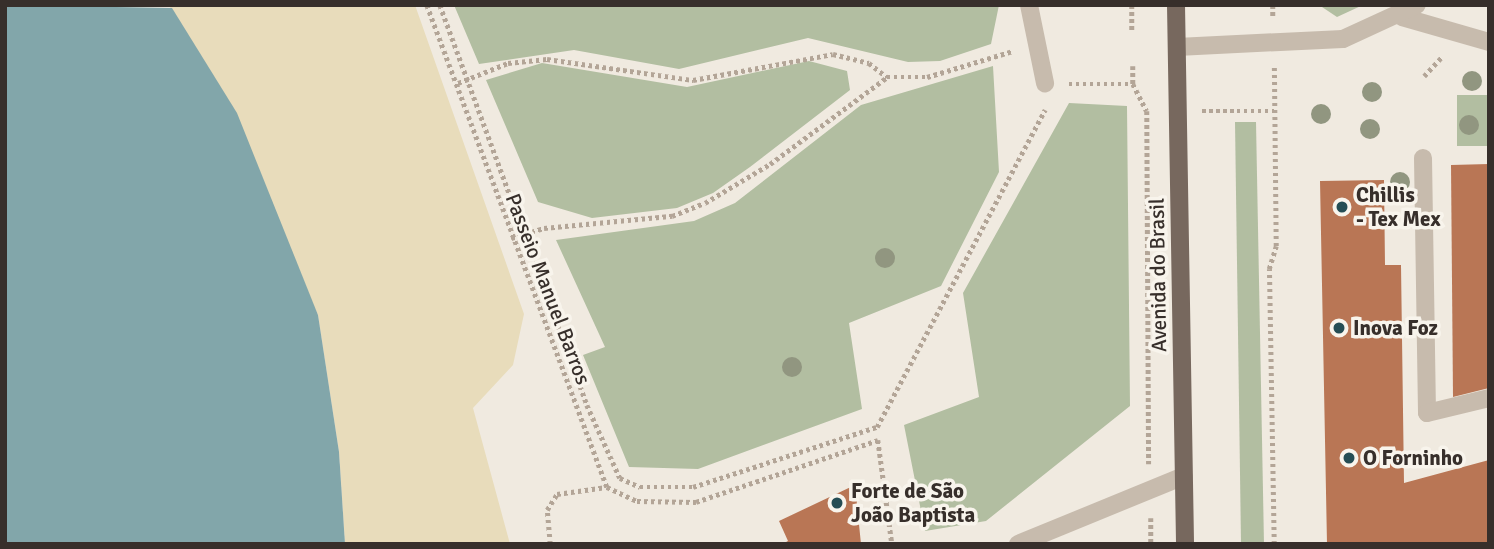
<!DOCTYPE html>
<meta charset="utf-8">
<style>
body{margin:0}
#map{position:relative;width:1494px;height:549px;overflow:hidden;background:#f0eae0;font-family:Signika,sans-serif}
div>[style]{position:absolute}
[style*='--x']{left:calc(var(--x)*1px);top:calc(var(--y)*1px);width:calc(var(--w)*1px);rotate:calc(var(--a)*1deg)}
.green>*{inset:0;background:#b2bea1}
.sand>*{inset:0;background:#e8dcbb}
.water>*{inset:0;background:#82a6aa}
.building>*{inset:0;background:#b97655}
.path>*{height:4.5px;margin-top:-2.25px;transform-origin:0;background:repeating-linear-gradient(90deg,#b3a597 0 3.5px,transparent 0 7px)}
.minor>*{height:18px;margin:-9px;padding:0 9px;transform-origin:9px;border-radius:9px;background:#c7bbad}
.major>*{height:18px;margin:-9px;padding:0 9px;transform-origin:9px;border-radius:9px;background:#77685e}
.trees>*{width:20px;height:20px;margin:-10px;border-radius:50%;background:#919680}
.dots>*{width:19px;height:19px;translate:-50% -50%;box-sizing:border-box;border:4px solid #f8f4ec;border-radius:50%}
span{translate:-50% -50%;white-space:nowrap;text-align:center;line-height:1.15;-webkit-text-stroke:7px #f8f4ec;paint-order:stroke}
.poi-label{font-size:21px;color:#372f2b;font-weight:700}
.left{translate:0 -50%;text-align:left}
.street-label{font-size:21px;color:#372f2b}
.frame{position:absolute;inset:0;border:7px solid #372f2b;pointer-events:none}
</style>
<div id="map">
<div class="green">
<i style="clip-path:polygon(454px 5px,999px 5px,991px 44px,940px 61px,908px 62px,808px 38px,679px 69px,574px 50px,479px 64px)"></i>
<i style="clip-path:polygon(1319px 5px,1363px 5px,1337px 17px)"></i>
<i style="clip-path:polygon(809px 61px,847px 71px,850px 90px,750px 167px,713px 193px,677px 208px,592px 218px,538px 202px,486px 80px,542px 63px,687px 87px)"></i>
<i style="clip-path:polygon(993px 66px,999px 172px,941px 286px,849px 323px,862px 409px,698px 469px,629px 467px,583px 355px,605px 347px,556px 240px,694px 221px,735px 203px,861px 105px)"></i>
<i style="clip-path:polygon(1457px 95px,1489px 95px,1489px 146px,1457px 146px)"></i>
<i style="clip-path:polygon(1069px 103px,1127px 106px,1130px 406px,986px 521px,925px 531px,904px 425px,979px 397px,963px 293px)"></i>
<i style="clip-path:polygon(1235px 122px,1256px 122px,1264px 544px,1241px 544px)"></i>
</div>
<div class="sand">
<i style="clip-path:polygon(169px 5px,415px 5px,524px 314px,513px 365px,473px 408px,510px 544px,345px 544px,339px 452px,318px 315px)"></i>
</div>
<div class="water">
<i style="clip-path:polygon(5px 5px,172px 8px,237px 113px,318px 315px,339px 452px,345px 544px,5px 544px)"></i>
</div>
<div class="building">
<i style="clip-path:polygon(1489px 164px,1489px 388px,1453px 397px,1451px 165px)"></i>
<i style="clip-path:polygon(1384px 180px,1385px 265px,1401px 265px,1404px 483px,1489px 460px,1489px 544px,1327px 544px,1320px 181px)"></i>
<i style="clip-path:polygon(855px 485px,861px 544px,782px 544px,788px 541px,779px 521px)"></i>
</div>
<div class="path">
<i style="--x:427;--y:5;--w:515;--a:69.52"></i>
<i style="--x:440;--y:5;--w:426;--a:69.8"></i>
<i style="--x:587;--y:405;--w:80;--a:65.7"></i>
<i style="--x:620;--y:478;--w:22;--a:24"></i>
<i style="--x:640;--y:487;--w:53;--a:0"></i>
<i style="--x:693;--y:487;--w:194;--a:-18.1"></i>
<i style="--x:877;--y:427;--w:359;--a:-62.1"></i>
<i style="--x:1132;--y:5;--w:25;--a:90"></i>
<i style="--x:1273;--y:5;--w:13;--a:90"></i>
<i style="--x:1133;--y:66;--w:18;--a:90"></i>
<i style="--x:1424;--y:76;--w:26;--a:-47"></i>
<i style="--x:458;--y:83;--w:54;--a:-21.8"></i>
<i style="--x:508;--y:63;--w:39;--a:-6"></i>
<i style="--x:547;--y:59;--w:148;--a:8.2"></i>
<i style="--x:693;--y:80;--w:142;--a:-10.5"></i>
<i style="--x:833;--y:54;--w:37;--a:14"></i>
<i style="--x:869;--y:63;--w:23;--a:38"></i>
<i style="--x:887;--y:77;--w:40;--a:0"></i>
<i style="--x:927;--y:77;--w:90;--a:-16.8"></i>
<i style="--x:1069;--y:84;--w:64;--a:0"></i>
<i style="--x:1133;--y:84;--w:30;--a:63"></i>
<i style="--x:1147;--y:111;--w:353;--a:89.7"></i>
<i style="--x:1202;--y:111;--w:72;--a:0"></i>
<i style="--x:511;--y:238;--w:34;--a:-17"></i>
<i style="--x:544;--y:228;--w:129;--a:-5.4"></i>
<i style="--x:672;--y:216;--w:35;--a:-22"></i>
<i style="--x:705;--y:203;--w:76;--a:-31"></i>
<i style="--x:770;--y:164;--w:146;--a:-36.6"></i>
<i style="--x:607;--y:487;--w:33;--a:25"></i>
<i style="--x:637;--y:501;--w:59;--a:1"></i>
<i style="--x:696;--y:502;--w:192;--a:-18.8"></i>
<i style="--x:878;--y:440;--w:105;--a:82.3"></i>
<i style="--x:1151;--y:518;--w:26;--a:90"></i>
<i style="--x:550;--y:544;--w:34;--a:-95"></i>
<i style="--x:547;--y:510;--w:19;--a:-58"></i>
<i style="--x:557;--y:494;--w:50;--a:-8"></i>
<i style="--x:1274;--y:544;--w:275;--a:-91"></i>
<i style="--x:1269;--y:269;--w:24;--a:-73"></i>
<i style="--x:1276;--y:246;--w:180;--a:-90.6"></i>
</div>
<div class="minor">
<i style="--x:1029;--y:5;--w:80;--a:78.4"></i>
<i style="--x:1402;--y:17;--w:91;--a:16"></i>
<i style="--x:1177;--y:47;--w:166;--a:-2.8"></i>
<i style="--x:1343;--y:39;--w:81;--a:-24.7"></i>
<i style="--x:1423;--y:158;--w:255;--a:89.1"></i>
<i style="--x:1427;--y:413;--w:64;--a:-13.6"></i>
<i style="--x:1018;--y:544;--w:179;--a:-22.3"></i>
</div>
<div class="major">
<i style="--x:1176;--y:5;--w:539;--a:89.04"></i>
</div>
<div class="trees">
<i style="left:1472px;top:81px"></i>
<i style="left:1372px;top:92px"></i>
<i style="left:1321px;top:114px"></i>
<i style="left:1469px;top:125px"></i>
<i style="left:1370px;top:129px"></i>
<i style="left:1400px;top:182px"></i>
<i style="left:885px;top:258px"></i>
<i style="left:792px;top:367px"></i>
</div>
<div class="dots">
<i style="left:1342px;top:207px;background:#254d54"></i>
<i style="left:1339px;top:328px;background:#254d54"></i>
<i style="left:1349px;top:458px;background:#254d54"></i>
<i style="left:837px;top:503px;background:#254d54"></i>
</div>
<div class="poi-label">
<span class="left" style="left:1356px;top:207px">Chillis<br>- Tex Mex</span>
<span class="left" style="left:1353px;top:328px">Inova Foz</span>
<span class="left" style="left:1363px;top:458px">O Forninho</span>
<span class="left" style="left:851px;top:503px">Forte de São<br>João Baptista</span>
</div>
<div class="street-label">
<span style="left:1158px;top:275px;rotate:-91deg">Avenida do Brasil</span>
<span style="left:548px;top:289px;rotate:69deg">Passeio Manuel Barros</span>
</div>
<div class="frame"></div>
</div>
